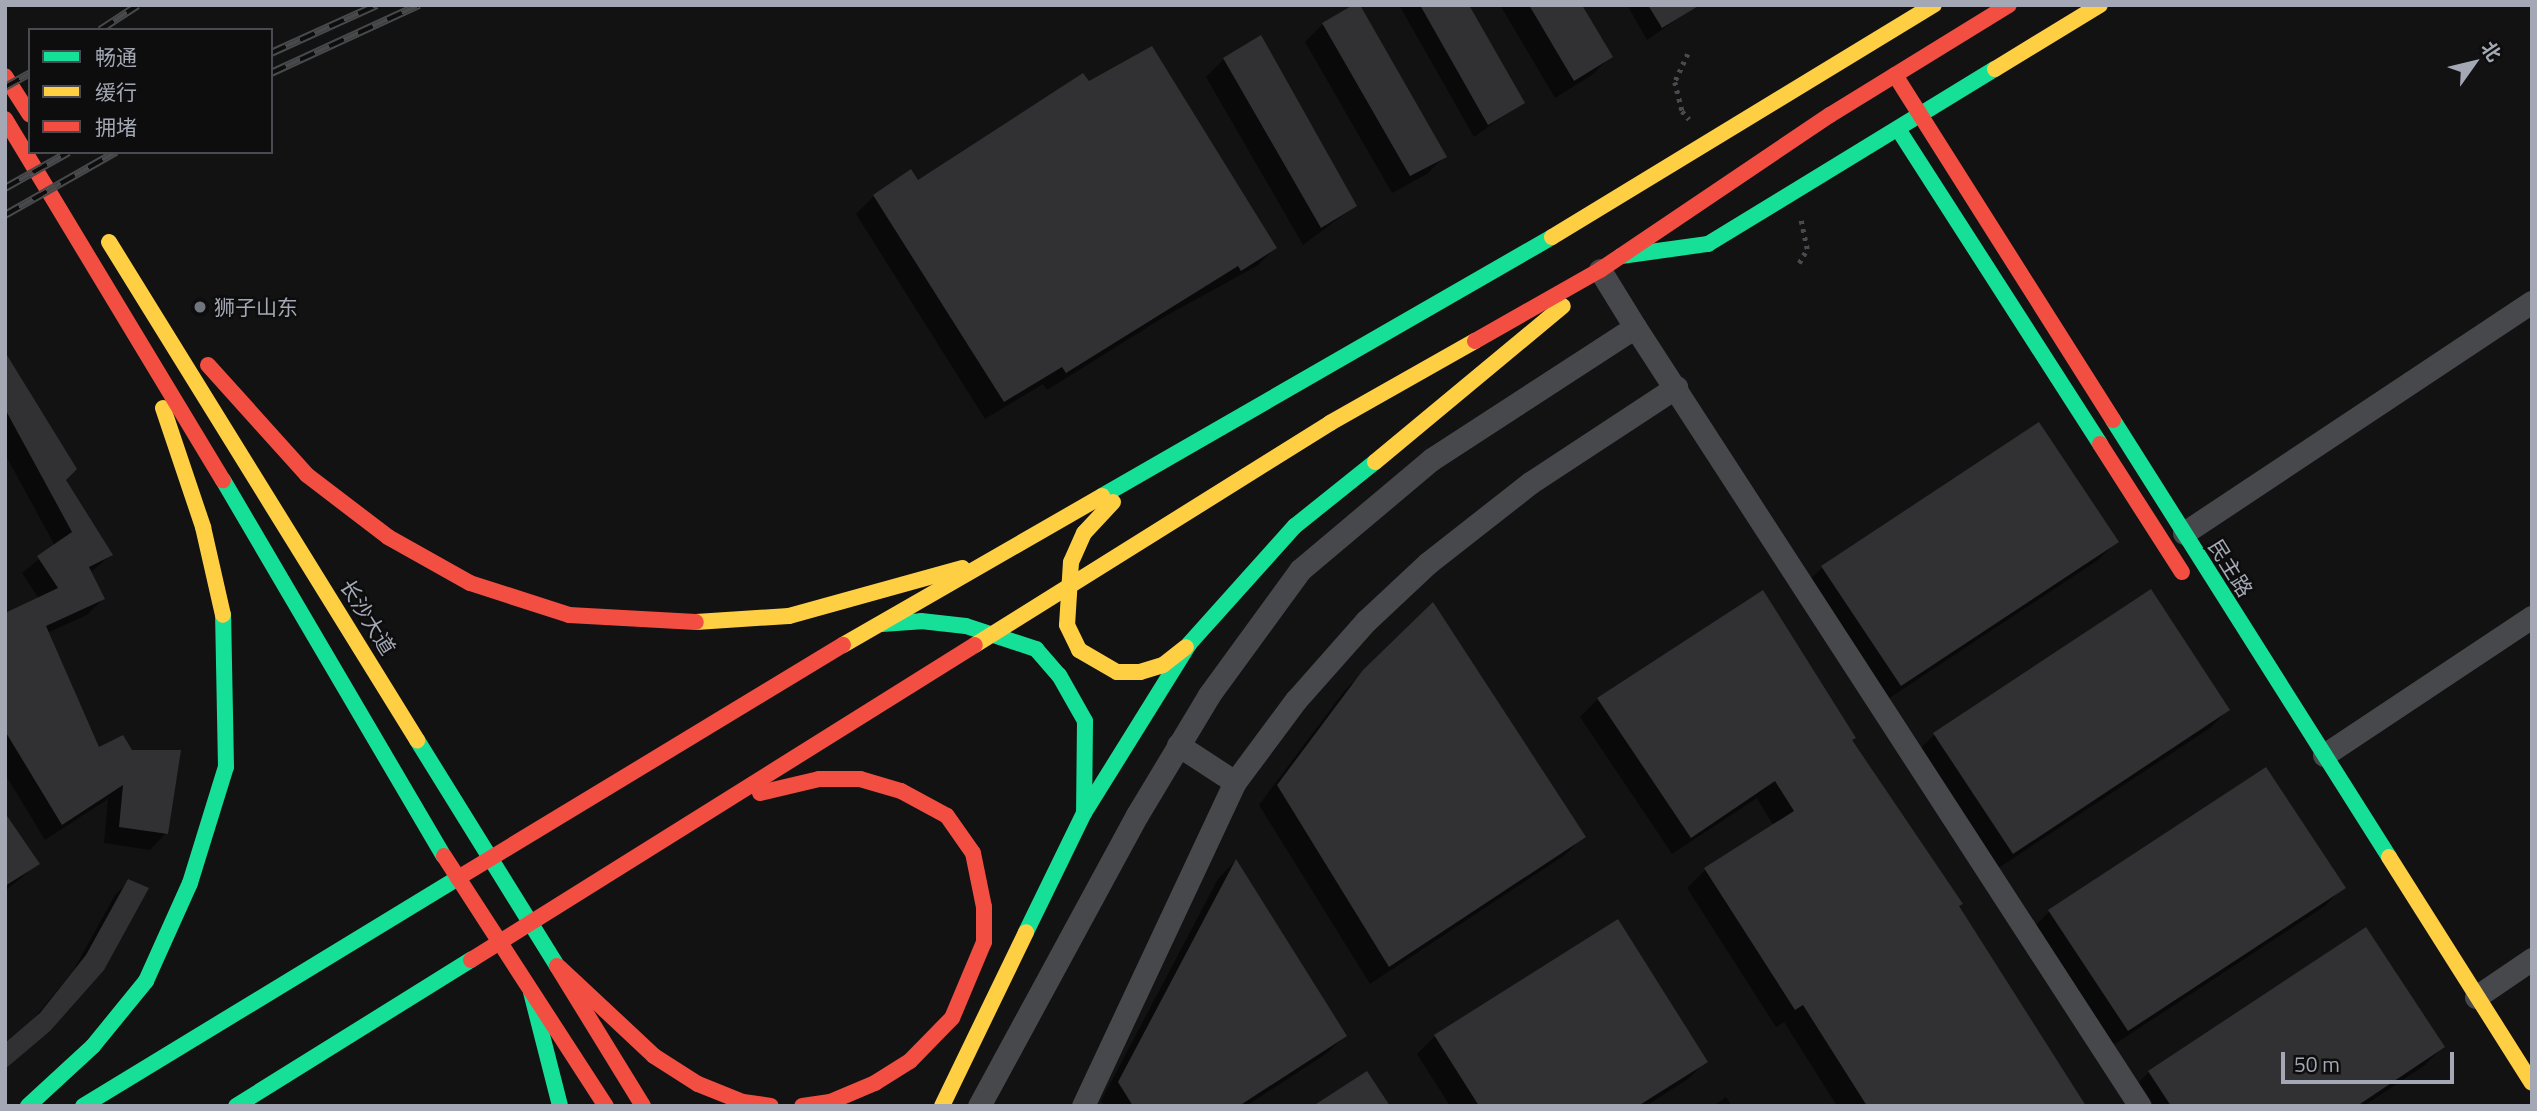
<!DOCTYPE html>
<meta charset="utf-8">
<style>
body{margin:0}
#map{position:relative;width:2537px;height:1111px;overflow:hidden;background:#121213;font-family:"Titillium Web","Noto Sans SC",sans-serif}
div>[style]{position:absolute}
[style*='--x']{left:calc(var(--x)*1px);top:calc(var(--y)*1px);width:calc(var(--w)*1px);rotate:calc(var(--a)*1deg)}
.shadow>*{inset:0;background:#0007}
.building>*{inset:0;background:#313133}
.path>*{height:4.5px;margin-top:-2.25px;transform-origin:0;background:repeating-linear-gradient(90deg,#484a4d 0 3.5px,transparent 0 8.5px)}
.street>*{height:23px;margin:-11.5px;padding:0 11.5px;transform-origin:11.5px;border-radius:11.5px;background:#47484b}
.fast>*{height:16px;margin:-8px;padding:0 8px;transform-origin:8px;border-radius:8px;background:#16e098}
.slow>*{height:16px;margin:-8px;padding:0 8px;transform-origin:8px;border-radius:8px;background:#ffcf43}
.jam>*{height:16px;margin:-8px;padding:0 8px;transform-origin:8px;border-radius:8px;background:#f24e42}
.rail>*{height:8px;margin-top:-4px;transform-origin:0;background:repeating-linear-gradient(90deg,#0d0d0e 0 16px,#47494b 0 32px);box-sizing:border-box;border-block:2px solid #47494b}
.dots>*{width:19px;height:19px;translate:-50% -50%;box-sizing:border-box;border:4px solid #0d0d0e;border-radius:50%}
span{translate:-50% -50%;white-space:nowrap;text-align:center;line-height:1.15;-webkit-text-stroke:5px #0d0d0e;paint-order:stroke}
.poi-label{font-size:21px;color:#a3a8b4}
.left{translate:0 -50%;text-align:left}
.street-label{font-size:21px;color:#a3a8b4}
.frame{position:absolute;inset:0;border:7px solid #a3a8b4;pointer-events:none}
.legend{position:absolute;left:28px;top:28px;width:245px;height:126px;box-sizing:border-box;background:#0d0d0e;border:2px solid #494b50;margin:0;padding:9px 12px;list-style:none;font-size:21px;color:#a3a8b4}
.legend li{display:flex;align-items:center;gap:14px;height:35px}
.legend b{width:35px;border:2px solid #494b50}
.north{position:absolute;left:2439px;top:28px;width:70px;height:70px;-webkit-text-stroke:5px #0d0d0e;paint-order:stroke;rotate:56deg;font-size:19px;font-weight:700;line-height:28px;text-align:center;color:#a3a8b4}
.north::after{content:'';display:block;margin:auto;width:24px;height:32px;background:#a3a8b4;clip-path:polygon(50% 0,100% 100%,50% 72%,0 100%)}
.scale{position:absolute;left:2281px;top:1052px;width:173px;height:32px;box-sizing:border-box;border:4px solid #a3a8b4;border-top:0;padding-left:9px;font-size:21px;line-height:24px;white-space:nowrap;color:#a3a8b4;-webkit-text-stroke:5px #0d0d0e;paint-order:stroke}
</style>
<div id="map">
<div class="shadow">
<i style="clip-path:polygon(1399px 5px,1467px 5px,1523px 102px,1474px 137px)"></i>
<i style="clip-path:polygon(1500px 5px,1580px 5px,1611px 56px,1592px 75px,1555px 98px)"></i>
<i style="clip-path:polygon(1627px 5px,1692px 5px,1693px 8px,1647px 40px)"></i>
<i style="clip-path:polygon(1323px 24px,1445px 156px,1427px 174px,1392px 193px,1305px 42px)"></i>
<i style="clip-path:polygon(1260px 37px,1355px 206px,1303px 245px,1206px 77px,1224px 59px)"></i>
<i style="clip-path:polygon(1088px 84px,1275px 248px,1257px 266px,1164px 317px,1047px 390px,1043px 384px,985px 419px,856px 214px,874px 196px,917px 182px)"></i>
<i style="clip-path:polygon(5px 355px,64px 480px,111px 555px,90px 573px,103px 599px,87px 615px,47px 633px,98px 750px,166px 833px,150px 850px,104px 843px,108px 799px,45px 840px,5px 774px,5px 662px,39px 599px,22px 573px,55px 546px,5px 454px)"></i>
<i style="clip-path:polygon(2116px 542px,2098px 560px,1882px 703px,1804px 585px,1823px 567px)"></i>
<i style="clip-path:polygon(1432px 605px,1583px 837px,1565px 855px,1370px 984px,1259px 805px,1345px 690px)"></i>
<i style="clip-path:polygon(1598px 699px,1851px 741px,2084px 1105px,2089px 1106px,1837px 1106px,1784px 1022px,1776px 1027px,1687px 888px,1705px 870px,1773px 825px,1757px 798px,1672px 854px,1580px 717px)"></i>
<i style="clip-path:polygon(2228px 710px,2210px 728px,1994px 871px,1916px 753px,1934px 735px)"></i>
<i style="clip-path:polygon(5px 816px,38px 864px,5px 891px)"></i>
<i style="clip-path:polygon(1235px 861px,1345px 1036px,1326px 1054px,1246px 1106px,1104px 1106px,1101px 1101px,1218px 879px)"></i>
<i style="clip-path:polygon(129px 881px,49px 1030px,5px 1069px,5px 1045px,31px 1022px,73px 971px,115px 895px)"></i>
<i style="clip-path:polygon(2343px 887px,2325px 906px,2109px 1048px,2031px 930px,2049px 912px)"></i>
<i style="clip-path:polygon(1435px 1036px,1706px 1061px,1688px 1079px,1646px 1106px,1450px 1106px,1417px 1054px)"></i>
<i style="clip-path:polygon(2443px 1047px,2425px 1065px,2364px 1106px,2141px 1106px,2131px 1090px,2149px 1072px)"></i>
<i style="clip-path:polygon(1726px 1097px,1732px 1106px,1713px 1106px)"></i>
</div>
<div class="building">
<i style="clip-path:polygon(1353px 5px,1360px 5px,1447px 157px,1410px 176px,1322px 23px)"></i>
<i style="clip-path:polygon(1420px 5px,1469px 5px,1525px 103px,1488px 125px)"></i>
<i style="clip-path:polygon(1529px 5px,1582px 5px,1613px 57px,1574px 81px)"></i>
<i style="clip-path:polygon(1648px 5px,1700px 5px,1662px 28px)"></i>
<i style="clip-path:polygon(1261px 35px,1357px 206px,1321px 228px,1223px 58px)"></i>
<i style="clip-path:polygon(1152px 46px,1277px 248px,1241px 271px,1238px 266px,1066px 373px,1062px 367px,1004px 402px,873px 195px,911px 169px,918px 180px,1083px 73px,1089px 81px)"></i>
<i style="clip-path:polygon(5px 352px,77px 469px,66px 480px,113px 555px,89px 567px,105px 599px,46px 626px,99px 747px,123px 735px,132px 750px,181px 750px,168px 834px,119px 827px,123px 785px,62px 825px,5px 731px,5px 613px,58px 588px,37px 556px,72px 532px,5px 409px)"></i>
<i style="clip-path:polygon(2039px 422px,2119px 542px,1901px 686px,1821px 566px)"></i>
<i style="clip-path:polygon(2151px 589px,2230px 710px,2013px 854px,1933px 733px)"></i>
<i style="clip-path:polygon(1763px 590px,1856px 738px,1852px 740px,1963px 904px,1959px 906px,2086px 1106px,1867px 1106px,1803px 1005px,1795px 1010px,1704px 868px,1794px 811px,1775px 781px,1691px 838px,1597px 698px)"></i>
<i style="clip-path:polygon(1433px 602px,1586px 837px,1389px 967px,1277px 785px,1363px 670px)"></i>
<i style="clip-path:polygon(2266px 767px,2346px 888px,2128px 1031px,2048px 910px)"></i>
<i style="clip-path:polygon(5px 813px,40px 864px,5px 886px)"></i>
<i style="clip-path:polygon(1236px 859px,1347px 1036px,1239px 1106px,1133px 1106px,1118px 1082px)"></i>
<i style="clip-path:polygon(128px 879px,149px 888px,104px 970px,50px 1031px,5px 1069px,5px 1043px,40px 1013px,86px 955px)"></i>
<i style="clip-path:polygon(1618px 919px,1708px 1062px,1638px 1106px,1479px 1106px,1434px 1035px)"></i>
<i style="clip-path:polygon(2366px 927px,2445px 1047px,2357px 1106px,2171px 1106px,2148px 1071px)"></i>
<i style="clip-path:polygon(1367px 1071px,1390px 1106px,1313px 1106px)"></i>
</div>
<div class="path">
<i style="--x:1688;--y:54;--w:31;--a:115"></i>
<i style="--x:1675;--y:82;--w:30;--a:76"></i>
<i style="--x:1682;--y:111;--w:11;--a:49"></i>
<i style="--x:1799;--y:263;--w:16;--a:-60"></i>
<i style="--x:1807;--y:249;--w:33;--a:-102"></i>
</div>
<div class="street">
<i style="--x:1635;--y:327;--w:928;--a:57.05"></i>
<i style="--x:2184;--y:533;--w:418;--a:-33.6"></i>
<i style="--x:1178;--y:745;--w:68;--a:33"></i>
<i style="--x:2324;--y:755;--w:250;--a:-33.6"></i>
<i style="--x:2476;--y:997;--w:68;--a:-34.2"></i>
<i style="--x:979;--y:1106;--w:331;--a:-61.5"></i>
<i style="--x:1137;--y:815;--w:140;--a:-59"></i>
<i style="--x:1209;--y:695;--w:155;--a:-53.9"></i>
<i style="--x:1300;--y:570;--w:172;--a:-40.1"></i>
<i style="--x:1432;--y:459;--w:242;--a:-33"></i>
<i style="--x:1635;--y:327;--w:67;--a:-121.6"></i>
<i style="--x:1083;--y:1106;--w:358;--a:-64.9"></i>
<i style="--x:1235;--y:782;--w:102;--a:-53.4"></i>
<i style="--x:1296;--y:700;--w:106;--a:-48.5"></i>
<i style="--x:1366;--y:621;--w:85;--a:-43.1"></i>
<i style="--x:1428;--y:563;--w:130;--a:-38.1"></i>
<i style="--x:1530;--y:483;--w:175;--a:-33.3"></i>
</div>
<div class="fast">
<i style="--x:1898;--y:129;--w:374;--a:57.3"></i>
<i style="--x:1621;--y:256;--w:88;--a:-7.9"></i>
<i style="--x:1708;--y:244;--w:336;--a:-31.4"></i>
<i style="--x:2113;--y:420;--w:517;--a:57.72"></i>
<i style="--x:223;--y:480;--w:436;--a:59.6"></i>
<i style="--x:1102;--y:496;--w:519;--a:-29.92"></i>
<i style="--x:882;--y:624;--w:39;--a:-4"></i>
<i style="--x:921;--y:621;--w:45;--a:6.3"></i>
<i style="--x:966;--y:626;--w:74;--a:18.2"></i>
<i style="--x:1036;--y:649;--w:35;--a:49"></i>
<i style="--x:1059;--y:675;--w:53;--a:60.5"></i>
<i style="--x:1085;--y:721;--w:92;--a:90.6"></i>
<i style="--x:1084;--y:813;--w:132;--a:116"></i>
<i style="--x:417;--y:740;--w:266;--a:58.2"></i>
<i style="--x:1084;--y:813;--w:199;--a:-58.1"></i>
<i style="--x:1189;--y:644;--w:159;--a:-48.1"></i>
<i style="--x:1295;--y:526;--w:102;--a:-38.7"></i>
<i style="--x:531;--y:992;--w:118;--a:75.7"></i>
<i style="--x:28;--y:1106;--w:88;--a:-42.7"></i>
<i style="--x:93;--y:1046;--w:84;--a:-50.8"></i>
<i style="--x:146;--y:981;--w:107;--a:-65.8"></i>
<i style="--x:190;--y:883;--w:121;--a:-72.8"></i>
<i style="--x:226;--y:767;--w:152;--a:-91.1"></i>
<i style="--x:83;--y:1106;--w:439;--a:-31.3"></i>
<i style="--x:236;--y:1106;--w:277;--a:-31.9"></i>
</div>
<div class="slow">
<i style="--x:1995;--y:69;--w:123;--a:-31.4"></i>
<i style="--x:1552;--y:237;--w:447;--a:-31.3"></i>
<i style="--x:109;--y:242;--w:586;--a:58.26"></i>
<i style="--x:163;--y:408;--w:126;--a:71.4"></i>
<i style="--x:203;--y:527;--w:90;--a:77.2"></i>
<i style="--x:1375;--y:462;--w:244;--a:-39.7"></i>
<i style="--x:1113;--y:502;--w:42;--a:133.1"></i>
<i style="--x:1084;--y:533;--w:32;--a:114"></i>
<i style="--x:1071;--y:562;--w:63;--a:93.6"></i>
<i style="--x:1067;--y:625;--w:28;--a:64"></i>
<i style="--x:1079;--y:650;--w:44;--a:30.1"></i>
<i style="--x:1117;--y:672;--w:23;--a:0"></i>
<i style="--x:1140;--y:672;--w:24;--a:-17"></i>
<i style="--x:1163;--y:665;--w:29;--a:-38"></i>
<i style="--x:696;--y:622;--w:93;--a:-3.7"></i>
<i style="--x:789;--y:616;--w:180;--a:-15.5"></i>
<i style="--x:843;--y:645;--w:299;--a:-29.9"></i>
<i style="--x:975;--y:645;--w:419;--a:-32"></i>
<i style="--x:1330;--y:423;--w:167;--a:-29.5"></i>
<i style="--x:2389;--y:857;--w:267;--a:57.7"></i>
<i style="--x:942;--y:1106;--w:193;--a:-64.2"></i>
</div>
<div class="jam">
<i style="--x:1895;--y:75;--w:408;--a:57.7"></i>
<i style="--x:5;--y:76;--w:46;--a:57.3"></i>
<i style="--x:5;--y:119;--w:422;--a:58.9"></i>
<i style="--x:1475;--y:341;--w:144;--a:-29.6"></i>
<i style="--x:1600;--y:270;--w:277;--a:-34"></i>
<i style="--x:1830;--y:115;--w:210;--a:-31.6"></i>
<i style="--x:208;--y:365;--w:148;--a:48"></i>
<i style="--x:307;--y:475;--w:102;--a:37.4"></i>
<i style="--x:388;--y:537;--w:94;--a:29.3"></i>
<i style="--x:470;--y:583;--w:104;--a:17.9"></i>
<i style="--x:569;--y:615;--w:127;--a:3.2"></i>
<i style="--x:2100;--y:444;--w:152;--a:57.4"></i>
<i style="--x:760;--y:793;--w:61;--a:-13.3"></i>
<i style="--x:819;--y:779;--w:41;--a:0"></i>
<i style="--x:860;--y:779;--w:43;--a:16.3"></i>
<i style="--x:901;--y:791;--w:52;--a:28.5"></i>
<i style="--x:947;--y:816;--w:45;--a:54.9"></i>
<i style="--x:973;--y:853;--w:55;--a:78.5"></i>
<i style="--x:984;--y:907;--w:35;--a:90"></i>
<i style="--x:984;--y:942;--w:82;--a:112.8"></i>
<i style="--x:952;--y:1018;--w:60;--a:134.3"></i>
<i style="--x:910;--y:1061;--w:41;--a:147.8"></i>
<i style="--x:875;--y:1083;--w:49;--a:157.1"></i>
<i style="--x:830;--y:1102;--w:28;--a:172"></i>
<i style="--x:444;--y:856;--w:298;--a:57.1"></i>
<i style="--x:458;--y:878;--w:450;--a:-31.2"></i>
<i style="--x:471;--y:960;--w:594;--a:-32.01"></i>
<i style="--x:557;--y:966;--w:164;--a:58.4"></i>
<i style="--x:559;--y:967;--w:130;--a:43.1"></i>
<i style="--x:654;--y:1056;--w:52;--a:32.5"></i>
<i style="--x:698;--y:1084;--w:48;--a:21.8"></i>
<i style="--x:743;--y:1102;--w:28;--a:8"></i>
</div>
<div class="rail">
<i style="--x:100;--y:30;--w:45;--a:-33.3"></i>
<i style="--x:271;--y:53;--w:116;--a:-24.4"></i>
<i style="--x:271;--y:73;--w:163;--a:-24.7"></i>
<i style="--x:5;--y:87;--w:29;--a:-29"></i>
<i style="--x:5;--y:188;--w:73;--a:-29.4"></i>
<i style="--x:5;--y:215;--w:128;--a:-29.6"></i>
</div>
<div class="dots">
<i style="left:200px;top:307px;background:#70747c"></i>
</div>
<div class="poi-label">
<span class="left" style="left:214px;top:307px">狮子山东</span>
</div>
<div class="street-label">
<span style="left:2231px;top:568px;rotate:58deg">民主路</span>
<span style="left:368px;top:617px;rotate:58deg">长沙大道</span>
</div>
<div class="frame"></div>
<ul class="legend">
<li><b style="height:9px;background:#16e098"></b>畅通</li>
<li><b style="height:9px;background:#ffcf43"></b>缓行</li>
<li><b style="height:9px;background:#f24e42"></b>拥堵</li>
</ul>
<div class="north">北</div>
<div class="scale">50 m</div>
</div>
